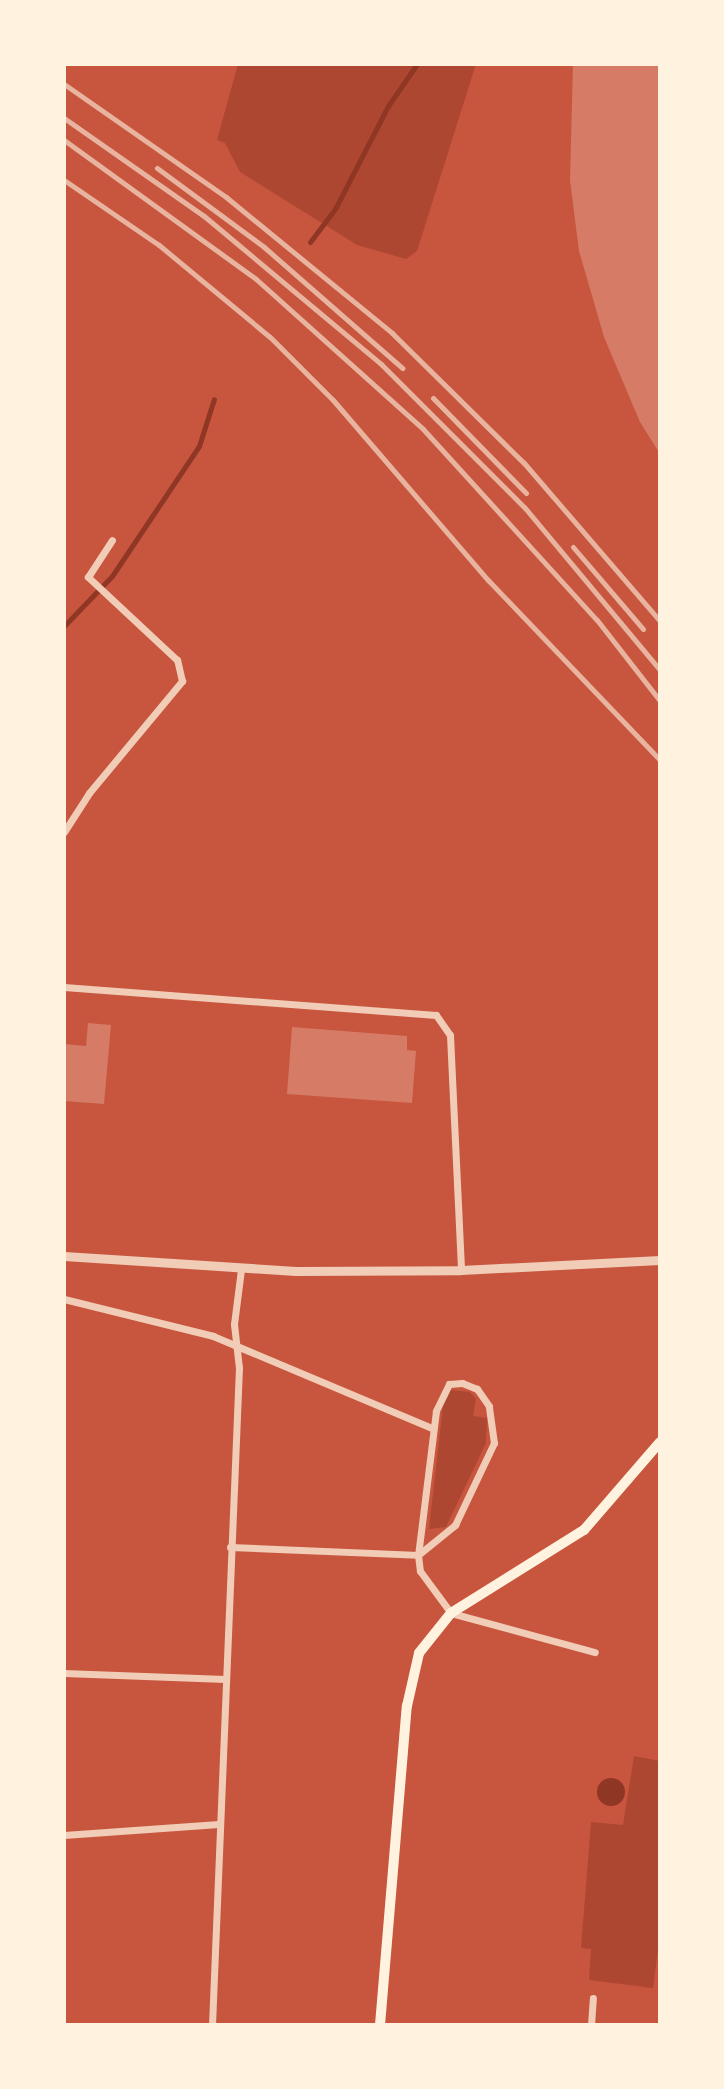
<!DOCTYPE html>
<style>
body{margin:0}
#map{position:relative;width:724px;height:2089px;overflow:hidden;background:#c8553d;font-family:Barlow,sans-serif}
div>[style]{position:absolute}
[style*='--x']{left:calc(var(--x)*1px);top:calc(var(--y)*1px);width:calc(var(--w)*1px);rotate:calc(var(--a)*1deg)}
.green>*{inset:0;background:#ae4732}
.water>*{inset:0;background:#8f3625}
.round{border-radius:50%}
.stream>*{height:5px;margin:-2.5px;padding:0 2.5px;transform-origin:2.5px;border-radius:2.5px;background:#8f3625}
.building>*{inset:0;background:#d67c66}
.minor>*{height:7px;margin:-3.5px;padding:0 3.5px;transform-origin:3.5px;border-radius:3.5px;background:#f1ccb7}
.tertiary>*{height:9px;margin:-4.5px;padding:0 4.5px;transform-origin:4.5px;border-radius:4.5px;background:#f1ccb7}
.secondary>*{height:10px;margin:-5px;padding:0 5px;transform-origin:5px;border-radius:5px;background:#fff3e0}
.rail>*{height:5px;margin:-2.5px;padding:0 2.5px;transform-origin:2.5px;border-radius:2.5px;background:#e9b49f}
span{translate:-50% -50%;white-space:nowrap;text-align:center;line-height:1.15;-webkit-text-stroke:8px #fff3e0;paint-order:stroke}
.frame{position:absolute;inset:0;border:66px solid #fff3e0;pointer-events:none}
</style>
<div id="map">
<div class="green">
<i style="clip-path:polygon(238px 64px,476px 64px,417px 251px,406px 259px,357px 245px,240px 172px,225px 143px,217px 140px)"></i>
<i style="clip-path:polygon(451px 1390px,470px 1392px,476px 1399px,473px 1416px,487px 1418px,486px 1443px,446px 1527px,429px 1529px,443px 1406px)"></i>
<i style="clip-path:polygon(634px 1756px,660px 1761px,660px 1933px,653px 1988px,589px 1980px,591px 1949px,581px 1948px,591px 1822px,623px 1825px)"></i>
</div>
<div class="water">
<i class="round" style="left:597px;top:1778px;width:28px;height:28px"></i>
</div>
<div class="stream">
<i style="--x:310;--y:242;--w:41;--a:-52.9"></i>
<i style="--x:335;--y:209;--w:116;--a:-62.8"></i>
<i style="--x:388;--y:106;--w:51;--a:-55.4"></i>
<i style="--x:64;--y:626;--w:69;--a:-46.2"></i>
<i style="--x:112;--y:576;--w:156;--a:-56.2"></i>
<i style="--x:199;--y:446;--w:49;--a:-72.3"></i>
</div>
<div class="building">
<i style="clip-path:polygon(573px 64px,660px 64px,660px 454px,640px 422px,604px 337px,579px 251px,570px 180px)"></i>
<i style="clip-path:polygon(88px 1023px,111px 1025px,104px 1104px,64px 1101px,64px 1044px,86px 1046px)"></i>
<i style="clip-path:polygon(292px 1027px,407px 1036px,407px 1050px,416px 1051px,412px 1103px,287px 1094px)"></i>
</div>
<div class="minor">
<i style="--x:64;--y:832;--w:46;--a:-57.3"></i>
<i style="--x:89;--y:793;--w:146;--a:-50.3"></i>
<i style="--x:182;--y:681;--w:22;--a:-103"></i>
<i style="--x:177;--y:660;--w:122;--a:-137"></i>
<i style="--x:88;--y:577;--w:44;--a:-57"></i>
<i style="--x:64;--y:987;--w:373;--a:4.3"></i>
<i style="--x:436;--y:1015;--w:24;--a:55"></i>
<i style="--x:450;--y:1035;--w:235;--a:87.3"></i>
<i style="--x:64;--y:1299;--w:154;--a:13.9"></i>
<i style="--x:213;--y:1336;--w:238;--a:22.8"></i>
<i style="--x:230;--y:1547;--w:188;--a:2.4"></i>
<i style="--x:418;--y:1555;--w:48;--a:-39"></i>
<i style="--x:455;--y:1525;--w:91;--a:-64.6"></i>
<i style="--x:494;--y:1443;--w:37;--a:-98"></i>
<i style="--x:489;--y:1406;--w:21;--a:-125"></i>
<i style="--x:477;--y:1389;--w:16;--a:-158"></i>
<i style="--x:462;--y:1383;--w:13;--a:176"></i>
<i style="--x:449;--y:1384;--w:30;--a:116"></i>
<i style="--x:436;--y:1411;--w:145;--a:97.1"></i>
<i style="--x:418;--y:1555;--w:16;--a:83"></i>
<i style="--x:420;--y:1571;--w:52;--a:53.6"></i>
<i style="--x:451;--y:1613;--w:149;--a:15.2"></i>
<i style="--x:64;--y:1673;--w:161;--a:2.1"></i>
<i style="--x:64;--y:1835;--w:155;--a:-4.1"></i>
<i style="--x:212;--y:2025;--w:658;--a:-87.65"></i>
<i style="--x:239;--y:1368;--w:44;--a:-96.5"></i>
<i style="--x:234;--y:1324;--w:55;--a:-82.7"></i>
<i style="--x:591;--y:2025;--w:27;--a:-86"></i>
</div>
<div class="tertiary">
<i style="--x:64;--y:1256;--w:232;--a:3.7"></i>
<i style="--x:296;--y:1271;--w:165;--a:-0.3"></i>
<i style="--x:461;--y:1270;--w:199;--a:-2.9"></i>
</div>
<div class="secondary">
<i style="--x:380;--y:2025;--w:320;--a:-85.2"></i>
<i style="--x:407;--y:1706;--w:54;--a:-77.2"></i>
<i style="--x:419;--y:1653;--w:51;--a:-51.3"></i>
<i style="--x:451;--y:1613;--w:157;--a:-32"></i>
<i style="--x:584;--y:1530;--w:116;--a:-49.2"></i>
</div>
<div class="rail">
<i style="--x:64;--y:84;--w:198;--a:34.9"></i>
<i style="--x:226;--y:197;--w:215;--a:39.3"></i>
<i style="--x:392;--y:333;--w:185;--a:44.6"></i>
<i style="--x:524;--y:463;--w:208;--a:49.3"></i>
<i style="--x:64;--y:118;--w:171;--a:35"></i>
<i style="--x:204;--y:216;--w:231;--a:39.9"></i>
<i style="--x:381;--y:364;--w:204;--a:45"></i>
<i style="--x:525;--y:508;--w:211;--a:50.2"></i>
<i style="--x:64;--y:140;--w:237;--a:35.9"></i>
<i style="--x:256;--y:279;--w:224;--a:41.9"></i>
<i style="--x:423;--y:429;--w:258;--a:47.7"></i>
<i style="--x:597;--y:620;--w:103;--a:52.1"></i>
<i style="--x:157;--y:168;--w:133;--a:36.4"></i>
<i style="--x:264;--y:247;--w:184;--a:41.2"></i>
<i style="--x:64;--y:180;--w:115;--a:34.4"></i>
<i style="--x:159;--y:245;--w:144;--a:39.7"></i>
<i style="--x:270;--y:337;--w:89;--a:45"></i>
<i style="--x:333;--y:400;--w:238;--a:49.3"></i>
<i style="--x:488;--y:580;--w:249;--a:46.3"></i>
<i style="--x:433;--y:398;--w:133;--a:45.6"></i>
<i style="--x:573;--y:547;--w:108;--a:49.5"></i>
</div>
<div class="frame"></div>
</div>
